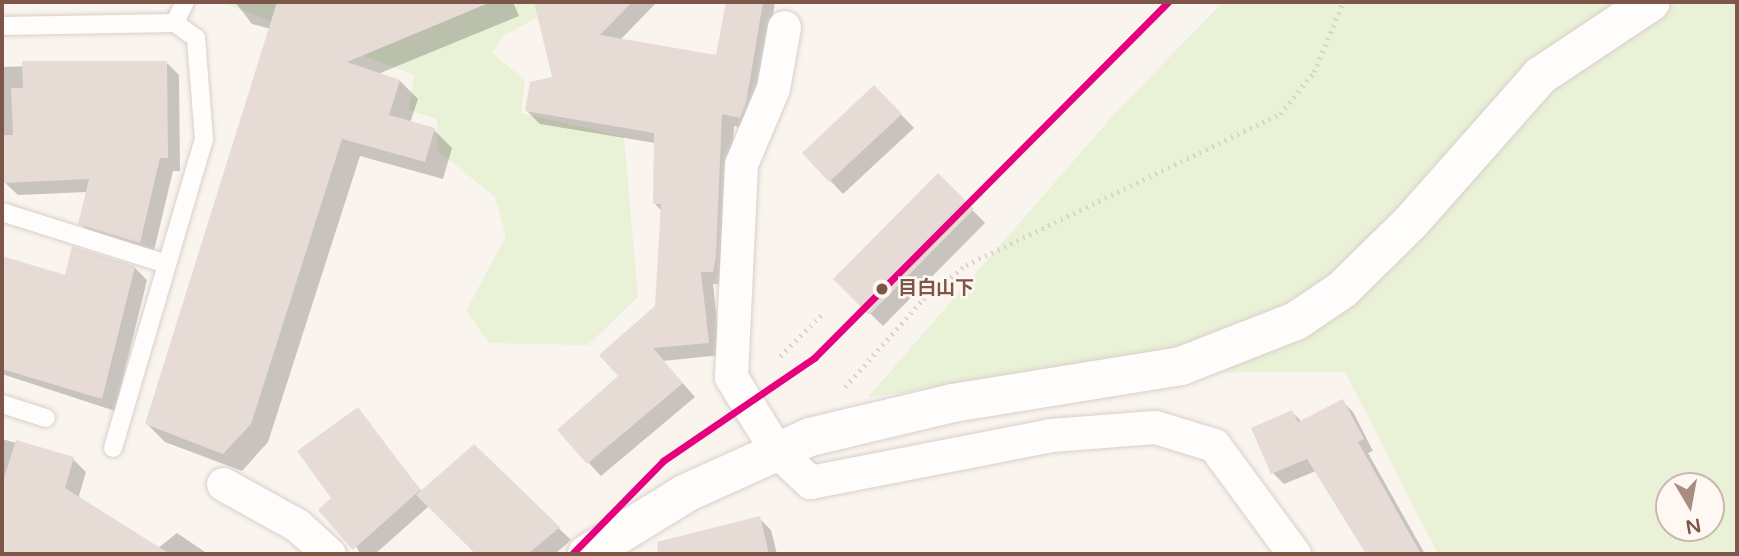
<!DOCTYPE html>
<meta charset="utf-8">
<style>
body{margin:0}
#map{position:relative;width:1739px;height:556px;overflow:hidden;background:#faf4ee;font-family:"Varela Round","Noto Sans JP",sans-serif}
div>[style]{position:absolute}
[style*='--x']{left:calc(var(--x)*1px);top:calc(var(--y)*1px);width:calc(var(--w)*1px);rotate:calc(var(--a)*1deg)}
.green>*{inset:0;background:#e9f1d7}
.shadow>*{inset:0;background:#0003}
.building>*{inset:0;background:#e7dbd5}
.path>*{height:4.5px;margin-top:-2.25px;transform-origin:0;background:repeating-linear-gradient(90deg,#ddd2ce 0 2px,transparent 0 7px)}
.roads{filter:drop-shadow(0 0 2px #d9cfca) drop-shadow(0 0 2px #d9cfca)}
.lane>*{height:18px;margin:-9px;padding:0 9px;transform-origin:9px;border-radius:9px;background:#fefdfc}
.street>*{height:33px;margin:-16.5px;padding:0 16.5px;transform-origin:16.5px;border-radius:16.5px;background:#fefdfc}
.secondary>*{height:38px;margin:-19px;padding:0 19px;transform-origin:19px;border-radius:19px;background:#fefdfc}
.metro-1>*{height:7px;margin:-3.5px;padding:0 3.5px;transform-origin:3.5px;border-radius:3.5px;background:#e5007d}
.dots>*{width:19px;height:19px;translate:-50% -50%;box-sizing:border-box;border:4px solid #fff8f2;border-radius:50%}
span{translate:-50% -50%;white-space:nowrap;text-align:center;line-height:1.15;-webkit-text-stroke:5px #fff8f2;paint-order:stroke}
.stop-label{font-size:19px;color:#7d5549;font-weight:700}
.left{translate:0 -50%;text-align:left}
.frame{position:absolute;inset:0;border:4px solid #7d5549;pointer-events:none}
.north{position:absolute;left:1655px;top:472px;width:70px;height:70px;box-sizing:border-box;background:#fff8f2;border:2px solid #cbb7ae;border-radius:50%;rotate:170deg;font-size:19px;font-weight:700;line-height:28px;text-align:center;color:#7d5549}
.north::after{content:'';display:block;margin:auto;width:24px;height:32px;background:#a98d83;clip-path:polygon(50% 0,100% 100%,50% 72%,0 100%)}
</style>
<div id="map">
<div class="green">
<i style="clip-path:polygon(220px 2px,566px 2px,503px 36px,492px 53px,525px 80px,521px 113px,624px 137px,638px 297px,588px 345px,489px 343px,466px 311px,506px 236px,495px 197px,437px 150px,437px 119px,409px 110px,414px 75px)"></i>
<i style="clip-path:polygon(evenodd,1223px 2px,1737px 2px,1737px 554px,1438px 554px,1345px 372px,1062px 373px,868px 397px,1117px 111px,1223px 2px,1669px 486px,1711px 486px,1711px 528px,1669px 528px,1669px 486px)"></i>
</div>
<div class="shadow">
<i style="clip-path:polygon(235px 2px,513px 2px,519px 16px,378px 74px,400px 81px,418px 99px,410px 123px,434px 130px,452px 148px,443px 179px,360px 156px,268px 442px,242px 471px,165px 442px,147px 424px,271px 29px,252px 24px)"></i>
<i style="clip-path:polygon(562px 2px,657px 2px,620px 40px,717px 57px,728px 2px,775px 2px,758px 117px,753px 130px,734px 126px,728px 271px,726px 285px,713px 284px,721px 355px,663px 361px,695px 397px,601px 476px,559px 431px,620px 377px,657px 306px,663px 212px,655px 204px,655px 143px,540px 124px,527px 111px,554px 78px,555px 9px)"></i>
<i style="clip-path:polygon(166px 62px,179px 75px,180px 171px,173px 171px,153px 255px,93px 236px,80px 223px,87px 192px,18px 195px,2px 180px,2px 67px)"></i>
<i style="clip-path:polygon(887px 100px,914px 128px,843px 194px,804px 153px)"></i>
<i style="clip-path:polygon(938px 175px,985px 223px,883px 326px,835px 279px)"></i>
<i style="clip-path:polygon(2px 257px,67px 277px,134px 267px,147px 280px,115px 411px,2px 374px)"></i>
<i style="clip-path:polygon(1342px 401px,1353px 412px,1373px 451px,1368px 453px,1425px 554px,1368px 554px,1316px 471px,1284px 484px,1273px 473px,1253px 429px,1292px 412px,1302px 422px)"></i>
<i style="clip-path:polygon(358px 409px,422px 492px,474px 447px,571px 540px,555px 554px,476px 554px,429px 506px,375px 554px,360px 554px,334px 499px)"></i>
<i style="clip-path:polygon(2px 439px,73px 459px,86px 472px,78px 499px,157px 549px,177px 533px,208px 554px,2px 554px)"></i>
<i style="clip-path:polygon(759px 518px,771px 530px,777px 554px,669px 554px,718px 540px)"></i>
</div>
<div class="building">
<i style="clip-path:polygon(277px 2px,491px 2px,347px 62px,400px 80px,389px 115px,435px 128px,425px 162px,342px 139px,251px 424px,223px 454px,145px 424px)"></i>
<i style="clip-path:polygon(534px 2px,632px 2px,600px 35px,716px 55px,726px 2px,763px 2px,746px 103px,740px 118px,722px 114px,716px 257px,713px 272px,701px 272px,709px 343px,653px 348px,683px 383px,587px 464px,557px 430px,618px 376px,599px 355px,655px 306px,661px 204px,653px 204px,654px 133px,525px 111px,530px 82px,552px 77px)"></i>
<i style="clip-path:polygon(22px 61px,167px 61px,168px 158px,160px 158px,140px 243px,78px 224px,89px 179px,3px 183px,2px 135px,13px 135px,11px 88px,23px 88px)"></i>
<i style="clip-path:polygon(874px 85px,902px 114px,829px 182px,802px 153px)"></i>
<i style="clip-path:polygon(938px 173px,974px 209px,869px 315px,833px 279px)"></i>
<i style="clip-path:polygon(72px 246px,135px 266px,102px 399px,2px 369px,2px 256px,65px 275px)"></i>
<i style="clip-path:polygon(1343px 399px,1364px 439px,1358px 442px,1421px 554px,1366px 554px,1307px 459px,1271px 474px,1251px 428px,1292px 410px,1298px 422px)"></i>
<i style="clip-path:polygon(358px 407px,420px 490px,353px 550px,318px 510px,331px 498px,297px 451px)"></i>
<i style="clip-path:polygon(16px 440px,74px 457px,65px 488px,170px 554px,2px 554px,2px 484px)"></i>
<i style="clip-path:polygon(474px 444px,560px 527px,528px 554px,476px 554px,416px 495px)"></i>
<i style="clip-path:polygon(760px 516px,769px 554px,658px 554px,657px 542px)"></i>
</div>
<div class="path">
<i style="--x:780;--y:356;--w:58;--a:-45"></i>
<i style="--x:845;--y:387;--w:118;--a:-48.4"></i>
<i style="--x:923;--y:299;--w:55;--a:-38.3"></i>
<i style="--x:966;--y:265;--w:348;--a:-25.7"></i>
<i style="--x:1280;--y:114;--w:54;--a:-51"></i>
<i style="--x:1314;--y:72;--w:76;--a:-67.5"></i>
</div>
<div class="roads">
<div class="lane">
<i style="--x:175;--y:23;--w:23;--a:-65"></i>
<i style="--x:2;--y:26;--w:173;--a:-1"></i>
<i style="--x:175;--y:23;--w:26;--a:36"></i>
<i style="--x:196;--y:38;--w:101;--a:85.5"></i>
<i style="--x:204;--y:139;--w:322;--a:106.4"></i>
<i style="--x:2;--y:212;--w:170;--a:17.5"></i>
<i style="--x:2;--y:404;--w:46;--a:17.7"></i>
</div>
<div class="street">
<i style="--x:784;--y:27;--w:62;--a:100.2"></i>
<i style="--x:773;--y:88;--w:82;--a:112.8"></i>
<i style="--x:741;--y:164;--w:213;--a:92.7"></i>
<i style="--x:731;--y:377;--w:86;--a:58.3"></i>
<i style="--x:776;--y:450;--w:47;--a:43.3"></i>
<i style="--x:810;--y:482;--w:246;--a:-11"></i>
<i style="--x:1051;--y:435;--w:104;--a:-4.4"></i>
<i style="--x:1155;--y:427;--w:62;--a:17"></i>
<i style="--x:1214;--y:445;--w:135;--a:53.7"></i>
<i style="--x:223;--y:484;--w:85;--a:29"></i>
<i style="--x:297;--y:525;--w:43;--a:42.2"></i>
</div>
<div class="secondary">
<i style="--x:587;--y:554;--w:116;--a:-31.6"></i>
<i style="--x:686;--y:493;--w:136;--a:-24.3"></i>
<i style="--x:810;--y:437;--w:147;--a:-13.4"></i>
<i style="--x:953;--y:403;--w:231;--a:-9.2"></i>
<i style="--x:1181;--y:366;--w:123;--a:-21.4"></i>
<i style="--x:1296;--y:321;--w:57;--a:-34.2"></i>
<i style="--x:1343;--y:289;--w:95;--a:-44.6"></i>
<i style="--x:1411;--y:222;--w:195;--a:-48.5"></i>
<i style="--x:1540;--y:76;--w:133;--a:-33.7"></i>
</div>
</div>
<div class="metro-1">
<i style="--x:572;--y:554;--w:130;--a:-45.6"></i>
<i style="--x:663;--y:461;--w:183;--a:-34.3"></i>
<i style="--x:814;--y:358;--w:502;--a:-45.16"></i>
</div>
<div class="dots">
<i style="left:882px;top:289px;background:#7d5549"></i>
</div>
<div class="stop-label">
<span class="left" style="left:898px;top:289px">目白山下</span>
</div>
<div class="frame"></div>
<div class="north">N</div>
</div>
